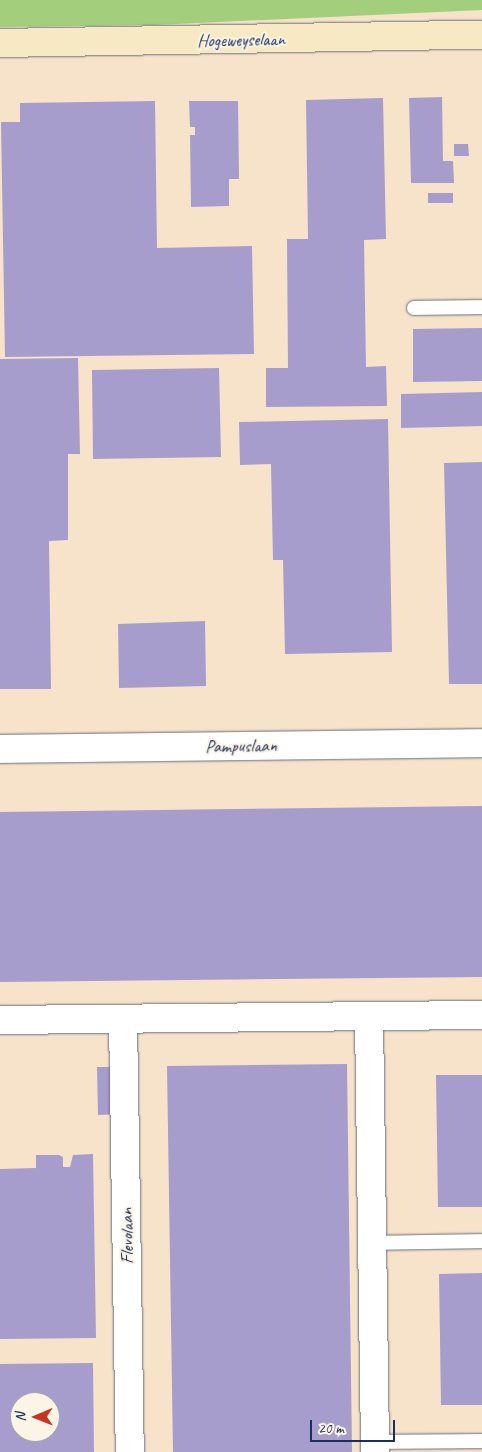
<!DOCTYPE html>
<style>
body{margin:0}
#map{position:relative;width:482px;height:1452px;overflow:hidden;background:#f7e3c9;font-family:Caveat,sans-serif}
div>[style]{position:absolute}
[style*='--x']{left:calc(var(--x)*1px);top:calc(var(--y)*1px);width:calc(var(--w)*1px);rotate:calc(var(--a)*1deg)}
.green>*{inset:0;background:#a3cf7c}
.building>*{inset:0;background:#a69dcc}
.roads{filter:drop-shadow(0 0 1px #686e83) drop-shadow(0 0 1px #686e83)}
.lane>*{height:14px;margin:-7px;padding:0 7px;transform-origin:7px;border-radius:7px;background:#fff}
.street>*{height:28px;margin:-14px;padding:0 14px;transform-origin:14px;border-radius:14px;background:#fff}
.secondary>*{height:28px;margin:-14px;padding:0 14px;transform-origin:14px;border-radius:14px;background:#f6e9c3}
span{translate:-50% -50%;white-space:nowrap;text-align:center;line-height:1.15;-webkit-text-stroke:4px #fcf5e5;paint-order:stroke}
.street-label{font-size:18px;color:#1b2f5e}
.north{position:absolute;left:10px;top:1392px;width:50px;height:50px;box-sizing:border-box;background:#fcf5e5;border:1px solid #a2a6af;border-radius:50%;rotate:269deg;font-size:14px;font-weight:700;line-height:20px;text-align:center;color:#1b2f5e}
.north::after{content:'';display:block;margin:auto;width:18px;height:22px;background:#c8321e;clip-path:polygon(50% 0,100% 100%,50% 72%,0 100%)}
.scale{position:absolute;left:310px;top:1420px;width:85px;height:22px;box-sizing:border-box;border:2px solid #1b2f5e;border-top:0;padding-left:6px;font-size:15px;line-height:18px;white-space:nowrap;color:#1b2f5e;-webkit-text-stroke:4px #fcf5e5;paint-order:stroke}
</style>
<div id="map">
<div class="green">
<i style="clip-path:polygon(0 0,482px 0,482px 10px,154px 25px,0 27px)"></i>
</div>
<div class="building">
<i style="clip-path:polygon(442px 97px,443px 161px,453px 161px,454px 183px,411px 183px,409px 98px)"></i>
<i style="clip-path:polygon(383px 98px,386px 239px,364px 240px,366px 367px,386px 366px,387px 406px,266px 407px,266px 368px,288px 368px,287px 239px,308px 239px,306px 100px)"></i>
<i style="clip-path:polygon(155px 101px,157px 248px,252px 246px,254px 354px,5px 357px,1px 122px,20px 122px,20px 103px)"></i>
<i style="clip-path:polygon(189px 101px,238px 101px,239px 179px,229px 179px,229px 206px,191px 207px,190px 135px,195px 135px,195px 127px,190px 127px)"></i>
<i style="clip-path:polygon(454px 144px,468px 144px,469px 156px,454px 156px)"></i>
<i style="clip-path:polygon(428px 193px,453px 193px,453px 203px,428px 203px)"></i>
<i style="clip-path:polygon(482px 328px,482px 381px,413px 382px,413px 329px)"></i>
<i style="clip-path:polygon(78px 358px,80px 454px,68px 454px,68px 540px,49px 541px,51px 689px,0 689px,0 359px)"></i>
<i style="clip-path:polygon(219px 368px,221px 457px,93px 459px,92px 370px)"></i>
<i style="clip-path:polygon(482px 392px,482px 426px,401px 428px,401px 394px)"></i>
<i style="clip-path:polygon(388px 419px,392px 652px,285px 654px,283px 560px,273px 560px,271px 464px,240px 465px,239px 422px)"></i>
<i style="clip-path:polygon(482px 462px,482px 684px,449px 684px,444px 463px)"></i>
<i style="clip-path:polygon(205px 621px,206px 686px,119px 688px,118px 624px)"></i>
<i style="clip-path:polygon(482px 806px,482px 977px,0 982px,0 812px)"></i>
<i style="clip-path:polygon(347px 1064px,352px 1452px,173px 1452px,167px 1066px)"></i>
<i style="clip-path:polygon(97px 1067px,118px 1067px,119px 1114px,98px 1115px)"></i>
<i style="clip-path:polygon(436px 1075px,482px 1075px,482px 1207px,438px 1207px)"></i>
<i style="clip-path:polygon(93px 1154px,96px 1338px,0 1339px,0 1169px,36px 1168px,36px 1155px,59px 1155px,63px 1157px,63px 1167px,70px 1167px,73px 1155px)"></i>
<i style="clip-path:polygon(482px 1273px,482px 1405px,441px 1405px,439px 1274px)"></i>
<i style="clip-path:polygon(evenodd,93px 1363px,94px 1452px,0 1452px,0 1364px,93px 1363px,20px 1402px,50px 1402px,50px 1432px,20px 1432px,20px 1402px)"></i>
</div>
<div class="roads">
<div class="lane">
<i style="--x:414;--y:308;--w:68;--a:-0.8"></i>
<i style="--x:372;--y:1243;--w:110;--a:-1"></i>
<i style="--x:375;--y:1442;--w:107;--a:-0.5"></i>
</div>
<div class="street">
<i style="--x:0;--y:749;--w:482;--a:-0.7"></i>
<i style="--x:369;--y:1017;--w:435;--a:89.2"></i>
<i style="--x:123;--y:1019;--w:433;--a:89.1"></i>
<i style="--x:0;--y:1020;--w:482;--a:-0.6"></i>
</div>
<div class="secondary">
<i style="--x:0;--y:43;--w:482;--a:-1"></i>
</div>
</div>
<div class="street-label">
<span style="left:241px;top:40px;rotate:-1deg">Hogeweyselaan</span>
<span style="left:241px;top:746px;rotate:-1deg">Pampuslaan</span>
<span style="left:127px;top:1236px;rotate:-91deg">Flevolaan</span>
</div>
<div class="north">N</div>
<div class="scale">20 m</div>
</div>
